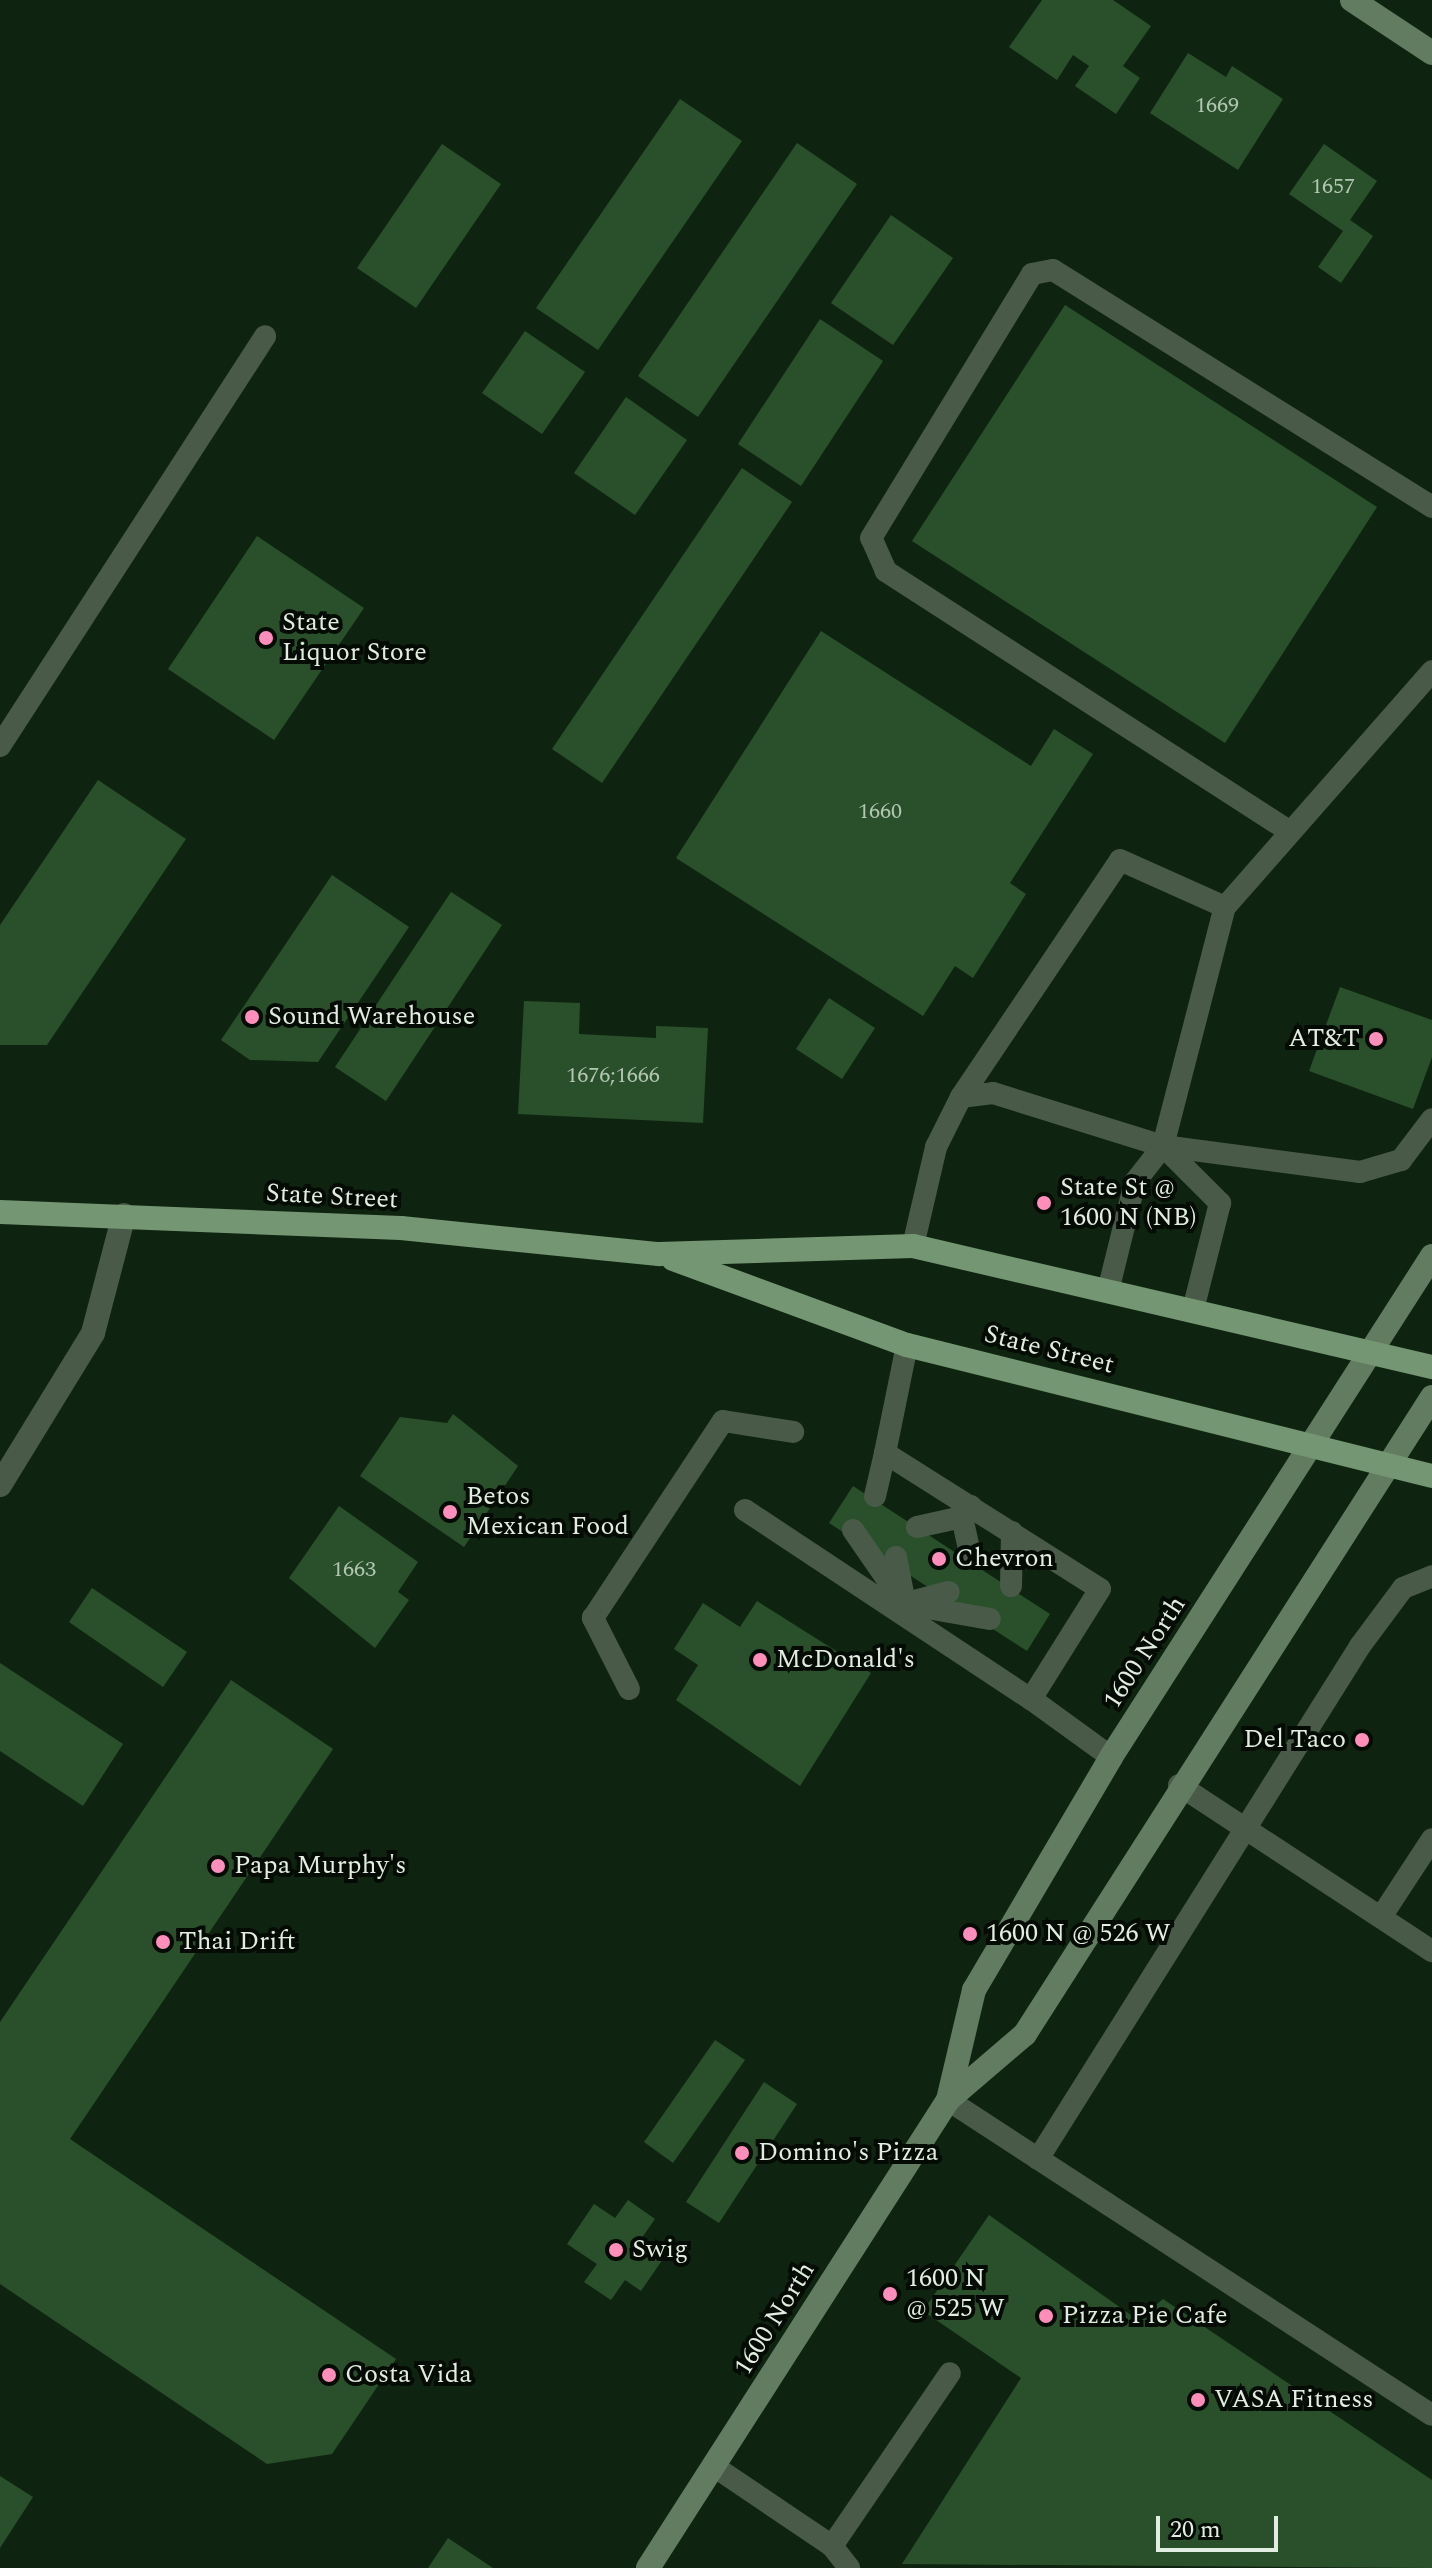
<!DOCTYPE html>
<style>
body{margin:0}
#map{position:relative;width:1432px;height:2568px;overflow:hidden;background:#0f2410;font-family:Spectral,serif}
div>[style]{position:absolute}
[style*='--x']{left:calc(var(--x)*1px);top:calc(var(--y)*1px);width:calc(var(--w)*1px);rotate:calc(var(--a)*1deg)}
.building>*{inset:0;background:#2a502b}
.lane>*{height:22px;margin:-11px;padding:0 11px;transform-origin:11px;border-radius:11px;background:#4a5a49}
.street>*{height:24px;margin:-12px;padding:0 12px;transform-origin:12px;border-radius:12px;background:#4a5a49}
.secondary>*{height:24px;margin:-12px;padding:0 12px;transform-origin:12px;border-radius:12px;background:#627c61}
.primary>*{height:24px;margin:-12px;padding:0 12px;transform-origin:12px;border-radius:12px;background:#749673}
.dots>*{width:22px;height:22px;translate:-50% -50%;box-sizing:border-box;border:4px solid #040b04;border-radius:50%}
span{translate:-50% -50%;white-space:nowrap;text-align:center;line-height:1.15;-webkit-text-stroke:8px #040b04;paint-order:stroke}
.number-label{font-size:22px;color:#b2c6b3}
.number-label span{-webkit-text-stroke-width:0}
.poi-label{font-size:26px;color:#e0ede0}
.left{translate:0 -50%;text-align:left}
.right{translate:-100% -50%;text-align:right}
.street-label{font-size:26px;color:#e0ede0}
.scale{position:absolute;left:1156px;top:2516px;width:122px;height:36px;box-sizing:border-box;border:4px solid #e0ede0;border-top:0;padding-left:10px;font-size:24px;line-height:28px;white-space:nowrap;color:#e0ede0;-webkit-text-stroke:6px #040b04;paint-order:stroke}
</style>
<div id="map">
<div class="building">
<i style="clip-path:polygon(1042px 0,1113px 0,1151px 26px,1123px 66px,1140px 78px,1116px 114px,1075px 86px,1089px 66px,1073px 55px,1057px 80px,1009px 47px)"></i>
<i style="clip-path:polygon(1188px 53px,1226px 77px,1232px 66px,1283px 99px,1238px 170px,1150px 113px)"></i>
<i style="clip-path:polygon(680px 99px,742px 141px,598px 350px,536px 308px)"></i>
<i style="clip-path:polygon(797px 143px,857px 184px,698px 417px,638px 376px)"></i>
<i style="clip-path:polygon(442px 144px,501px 184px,416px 308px,357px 268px)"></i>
<i style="clip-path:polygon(1324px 144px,1377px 181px,1350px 220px,1373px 236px,1341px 283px,1318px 267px,1343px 231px,1289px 194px)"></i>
<i style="clip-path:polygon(891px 215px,953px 258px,893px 345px,831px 303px)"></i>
<i style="clip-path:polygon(1065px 305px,1377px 507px,1225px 743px,912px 541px)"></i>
<i style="clip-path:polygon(820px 319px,883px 361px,801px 486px,738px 444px)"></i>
<i style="clip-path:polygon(525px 331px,585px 372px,542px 434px,482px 393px)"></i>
<i style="clip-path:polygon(626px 397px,687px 440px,635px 515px,574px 473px)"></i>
<i style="clip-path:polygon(742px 468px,792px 502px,602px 783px,552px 749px)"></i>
<i style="clip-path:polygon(257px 536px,364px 608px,274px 740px,168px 669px)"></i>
<i style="clip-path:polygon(821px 631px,1031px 766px,1054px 729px,1093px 754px,1010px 883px,1026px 894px,973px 978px,955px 966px,923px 1016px,676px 858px)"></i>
<i style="clip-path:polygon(98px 780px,186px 839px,47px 1045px,0 1045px,0 925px)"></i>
<i style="clip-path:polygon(332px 875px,409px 927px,318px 1062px,250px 1060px,221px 1040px)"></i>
<i style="clip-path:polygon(451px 892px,502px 925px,386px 1101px,335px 1067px)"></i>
<i style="clip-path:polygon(1340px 987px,1432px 1020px,1432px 1057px,1413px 1109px,1309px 1071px)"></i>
<i style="clip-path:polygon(829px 998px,875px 1028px,842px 1079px,796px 1049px)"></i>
<i style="clip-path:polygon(524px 1001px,580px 1003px,579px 1034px,656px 1038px,656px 1026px,708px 1028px,703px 1123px,518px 1114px)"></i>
<i style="clip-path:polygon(453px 1414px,518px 1466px,464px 1547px,360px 1476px,400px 1417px,447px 1423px)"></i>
<i style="clip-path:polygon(853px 1486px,1050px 1614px,1027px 1651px,829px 1523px)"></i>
<i style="clip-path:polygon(339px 1506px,418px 1562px,398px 1592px,409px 1600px,375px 1648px,289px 1578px)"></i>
<i style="clip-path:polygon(92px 1588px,187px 1652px,163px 1687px,69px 1622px)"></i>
<i style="clip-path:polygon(757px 1601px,871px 1673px,800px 1786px,676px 1700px,698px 1665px,674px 1649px,703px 1603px,740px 1627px)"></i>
<i style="clip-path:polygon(0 1663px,123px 1744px,83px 1806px,0 1751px)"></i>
<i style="clip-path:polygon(231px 1680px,333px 1749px,70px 2139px,396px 2359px,332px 2454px,267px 2464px,0 2284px,0 2022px)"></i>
<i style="clip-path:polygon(715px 2040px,745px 2060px,673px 2163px,644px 2142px)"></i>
<i style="clip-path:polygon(764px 2082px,797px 2104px,719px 2223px,686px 2202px)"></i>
<i style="clip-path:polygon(628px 2200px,655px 2219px,641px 2239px,665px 2256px,641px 2291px,625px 2280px,611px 2300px,584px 2282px,597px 2264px,567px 2244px,594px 2204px,615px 2218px)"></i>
<i style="clip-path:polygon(989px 2215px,1138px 2320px,1163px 2299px,1432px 2480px,1432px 2568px,902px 2564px,1021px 2378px,923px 2311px)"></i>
<i style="clip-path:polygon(0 2476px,33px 2497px,0 2548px)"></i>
<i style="clip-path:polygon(448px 2538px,493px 2568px,428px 2568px)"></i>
</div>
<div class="lane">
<i style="--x:0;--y:746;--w:488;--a:-57.1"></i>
<i style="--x:1289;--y:831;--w:480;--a:-147.2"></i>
<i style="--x:886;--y:571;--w:36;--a:-114"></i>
<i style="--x:871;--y:538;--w:309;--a:-58.6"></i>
<i style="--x:1032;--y:274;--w:21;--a:-11"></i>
<i style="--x:1053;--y:270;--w:447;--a:32"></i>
<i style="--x:961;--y:1097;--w:285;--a:-56.1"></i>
<i style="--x:1120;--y:860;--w:115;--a:24.1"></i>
<i style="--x:1163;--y:1146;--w:81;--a:45"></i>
<i style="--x:1220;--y:1203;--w:110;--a:104.2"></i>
<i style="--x:913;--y:1246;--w:102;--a:-76.9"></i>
<i style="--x:936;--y:1147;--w:56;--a:-63.4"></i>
<i style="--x:961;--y:1097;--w:32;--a:-7"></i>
<i style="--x:993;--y:1093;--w:178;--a:17.3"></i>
<i style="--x:1163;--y:1146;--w:199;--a:7.5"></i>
<i style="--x:1360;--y:1172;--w:43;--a:-16.3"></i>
<i style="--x:1401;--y:1160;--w:51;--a:-52.9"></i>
<i style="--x:1108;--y:1291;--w:112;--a:-76.1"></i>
<i style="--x:1135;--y:1182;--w:46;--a:-52.1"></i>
<i style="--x:1163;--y:1146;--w:247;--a:-75.5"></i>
<i style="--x:1225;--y:907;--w:314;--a:-48.7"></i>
<i style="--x:907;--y:1345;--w:110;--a:101.5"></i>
<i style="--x:885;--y:1453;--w:254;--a:32.3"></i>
<i style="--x:1100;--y:1589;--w:130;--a:122.1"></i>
<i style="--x:1031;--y:1699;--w:99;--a:35.9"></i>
<i style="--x:875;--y:1496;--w:44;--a:-76.9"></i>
<i style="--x:745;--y:1510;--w:343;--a:33.5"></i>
<i style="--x:962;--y:1517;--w:42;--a:77.6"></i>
<i style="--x:917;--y:1527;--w:46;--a:-12.5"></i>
<i style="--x:962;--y:1517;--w:14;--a:-51"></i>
<i style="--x:853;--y:1530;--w:90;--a:55.4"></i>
<i style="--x:904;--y:1604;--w:87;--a:9.9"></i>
<i style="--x:896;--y:1557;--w:38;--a:79"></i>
<i style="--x:1011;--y:1586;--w:54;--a:-88.9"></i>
<i style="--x:911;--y:1602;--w:39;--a:-15"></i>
<i style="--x:629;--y:1689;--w:80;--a:-116.9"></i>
<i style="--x:593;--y:1618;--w:236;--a:-56.6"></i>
<i style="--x:723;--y:1421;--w:71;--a:8.9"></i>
<i style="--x:1179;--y:1785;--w:303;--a:33.3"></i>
<i style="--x:1381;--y:1917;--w:93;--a:-56.8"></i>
<i style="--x:948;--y:2100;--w:577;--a:33.06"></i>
<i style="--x:1038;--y:2159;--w:606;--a:-57.88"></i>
<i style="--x:1360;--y:1646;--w:72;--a:-53.4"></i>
<i style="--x:1403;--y:1588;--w:31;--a:-22"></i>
<i style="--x:715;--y:2467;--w:141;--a:34"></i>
<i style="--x:832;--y:2546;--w:28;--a:52"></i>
<i style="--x:832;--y:2546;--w:209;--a:-55.7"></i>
</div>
<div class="street">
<i style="--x:0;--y:1485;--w:178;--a:-58.5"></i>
<i style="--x:93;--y:1333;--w:122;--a:-75.3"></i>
</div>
<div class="secondary">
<i style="--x:1352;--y:0;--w:96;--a:33.5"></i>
<i style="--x:948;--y:2100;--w:113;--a:-76.7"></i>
<i style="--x:974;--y:1990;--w:270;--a:-59.5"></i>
<i style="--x:1111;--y:1757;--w:595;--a:-57.35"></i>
<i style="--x:648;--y:2568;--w:556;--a:-57.34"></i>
<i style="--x:948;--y:2100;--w:101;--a:-40.6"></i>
<i style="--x:1025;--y:2034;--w:756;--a:-57.42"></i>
</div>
<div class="primary">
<i style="--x:0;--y:1212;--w:401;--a:2.3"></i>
<i style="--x:401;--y:1228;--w:259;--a:5.8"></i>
<i style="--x:659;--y:1254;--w:254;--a:-1.8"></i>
<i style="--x:913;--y:1246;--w:533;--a:13.12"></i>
<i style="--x:673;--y:1259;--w:249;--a:20.2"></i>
<i style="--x:907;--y:1345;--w:541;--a:14.01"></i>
</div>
<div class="dots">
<i style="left:266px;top:638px;background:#ff8eba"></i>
<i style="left:252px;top:1017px;background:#ff8eba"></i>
<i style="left:1376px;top:1039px;background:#ff8eba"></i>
<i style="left:1044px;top:1203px;background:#ff8eba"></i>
<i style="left:450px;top:1512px;background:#ff8eba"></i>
<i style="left:939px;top:1559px;background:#ff8eba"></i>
<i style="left:760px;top:1660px;background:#ff8eba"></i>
<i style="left:1362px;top:1740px;background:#ff8eba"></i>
<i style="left:218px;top:1866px;background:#ff8eba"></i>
<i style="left:970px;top:1934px;background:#ff8eba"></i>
<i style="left:163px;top:1942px;background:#ff8eba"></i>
<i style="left:742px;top:2153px;background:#ff8eba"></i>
<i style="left:616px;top:2250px;background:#ff8eba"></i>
<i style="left:890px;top:2294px;background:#ff8eba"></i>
<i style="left:1046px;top:2316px;background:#ff8eba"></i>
<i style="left:329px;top:2375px;background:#ff8eba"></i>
<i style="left:1198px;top:2400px;background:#ff8eba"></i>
</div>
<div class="number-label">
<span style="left:1217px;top:106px">1669</span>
<span style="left:1333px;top:187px">1657</span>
<span style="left:880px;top:812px">1660</span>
<span style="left:613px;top:1076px">1676;1666</span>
<span style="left:354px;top:1570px">1663</span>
</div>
<div class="poi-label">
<span class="left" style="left:282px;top:638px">State<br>Liquor Store</span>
<span class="left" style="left:268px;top:1017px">Sound Warehouse</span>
<span class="right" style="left:1360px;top:1039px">AT&amp;T</span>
<span class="left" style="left:1060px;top:1203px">State St @<br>1600 N (NB)</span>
<span class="left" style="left:466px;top:1512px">Betos<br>Mexican Food</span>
<span class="left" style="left:955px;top:1559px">Chevron</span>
<span class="left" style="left:776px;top:1660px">McDonald's</span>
<span class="right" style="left:1346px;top:1740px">Del Taco</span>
<span class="left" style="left:234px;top:1866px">Papa Murphy's</span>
<span class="left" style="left:986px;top:1934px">1600 N @ 526 W</span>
<span class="left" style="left:179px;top:1942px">Thai Drift</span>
<span class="left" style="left:758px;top:2153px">Domino's Pizza</span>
<span class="left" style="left:632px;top:2250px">Swig</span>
<span class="left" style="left:906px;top:2294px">1600 N<br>@ 525 W</span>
<span class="left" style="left:1062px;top:2316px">Pizza Pie Cafe</span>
<span class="left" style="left:345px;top:2375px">Costa Vida</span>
<span class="left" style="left:1214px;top:2400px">VASA Fitness</span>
</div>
<div class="street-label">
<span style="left:332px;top:1197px;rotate:3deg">State Street</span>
<span style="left:1049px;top:1350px;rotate:14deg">State Street</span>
<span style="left:1145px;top:1653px;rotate:-57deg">1600 North</span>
<span style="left:775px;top:2319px;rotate:-58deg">1600 North</span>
</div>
<div class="scale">20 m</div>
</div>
